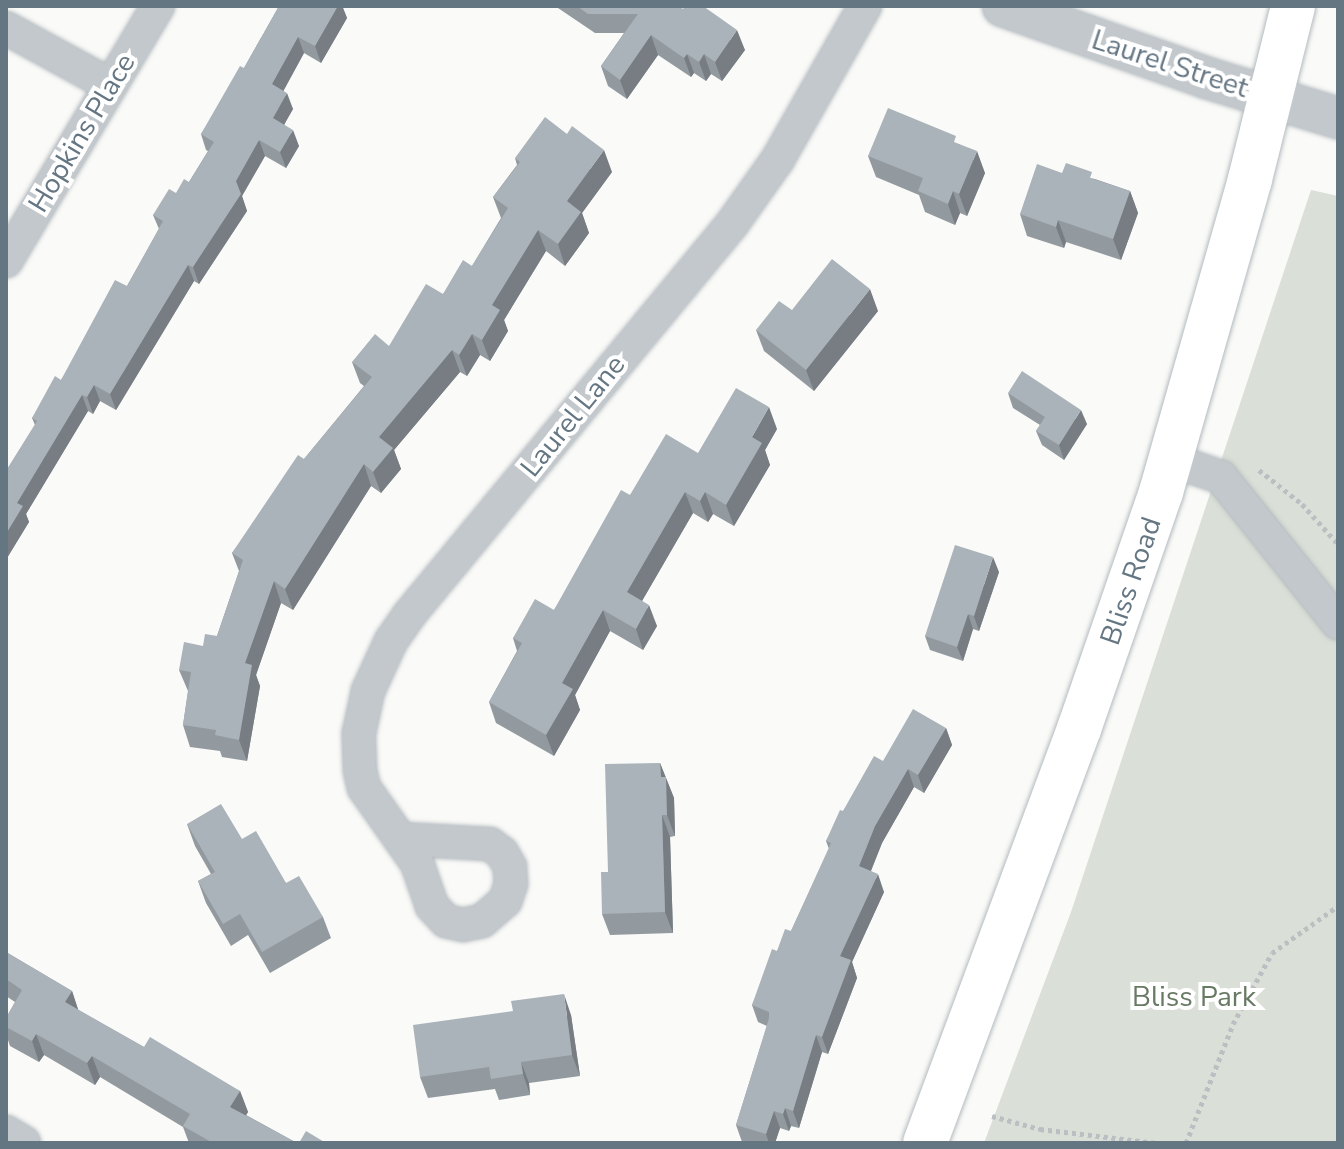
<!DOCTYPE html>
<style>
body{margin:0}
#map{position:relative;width:1344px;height:1149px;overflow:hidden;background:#fafaf8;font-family:"Nunito Sans",sans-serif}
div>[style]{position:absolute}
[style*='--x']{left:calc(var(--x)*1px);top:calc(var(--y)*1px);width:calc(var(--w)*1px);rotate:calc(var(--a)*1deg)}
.green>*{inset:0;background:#dadfd7}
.path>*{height:5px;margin-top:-2.5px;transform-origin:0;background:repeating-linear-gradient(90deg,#bbbfc2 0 4px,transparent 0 8px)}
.roads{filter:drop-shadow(0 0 2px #b3babf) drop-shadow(0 0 2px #b3babf)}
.minor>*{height:32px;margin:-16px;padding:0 16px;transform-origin:16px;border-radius:16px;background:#c3c8cc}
.tertiary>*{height:40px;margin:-20px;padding:0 20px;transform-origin:20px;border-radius:20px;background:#c3c8cc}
.secondary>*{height:44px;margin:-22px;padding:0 22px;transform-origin:22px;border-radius:22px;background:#fff}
.wall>*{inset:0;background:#929a9f}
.shaded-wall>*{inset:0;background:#777d82}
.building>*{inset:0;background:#aab3b9}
span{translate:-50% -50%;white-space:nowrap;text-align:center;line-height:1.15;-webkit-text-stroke:8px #fff;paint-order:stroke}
.street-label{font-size:28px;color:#657683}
.park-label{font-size:28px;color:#687a64}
.frame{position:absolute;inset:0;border:8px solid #657683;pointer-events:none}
</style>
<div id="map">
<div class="green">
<i style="clip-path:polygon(1311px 190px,1338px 196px,1338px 1143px,984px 1143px,1071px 912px)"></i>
</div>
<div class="path">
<i style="--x:1259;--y:470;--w:55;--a:38.3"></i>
<i style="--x:1302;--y:504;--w:54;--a:48"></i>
<i style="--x:992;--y:1116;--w:50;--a:15.2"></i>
<i style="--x:1040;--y:1129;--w:117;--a:6.9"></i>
<i style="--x:1186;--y:1143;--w:128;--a:-68.4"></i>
<i style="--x:1233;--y:1024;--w:81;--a:-61.2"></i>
<i style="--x:1272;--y:953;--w:81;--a:-35.5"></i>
</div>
<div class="roads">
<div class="minor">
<i style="--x:6;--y:28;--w:119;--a:28.7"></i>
<i style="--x:6;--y:261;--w:297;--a:-59.2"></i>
<i style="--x:1171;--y:460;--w:53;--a:18.8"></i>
<i style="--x:1221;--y:477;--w:187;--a:51.3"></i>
<i style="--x:400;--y:839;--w:90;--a:3.2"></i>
<i style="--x:490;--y:844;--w:15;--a:37"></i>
<i style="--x:502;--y:853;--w:16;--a:60"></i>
<i style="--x:510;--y:867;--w:17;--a:87"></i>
<i style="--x:511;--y:884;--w:18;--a:109"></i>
<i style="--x:505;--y:901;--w:30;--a:139"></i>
<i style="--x:482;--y:921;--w:19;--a:168"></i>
<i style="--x:463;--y:925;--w:17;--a:-167"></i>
<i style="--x:446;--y:921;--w:21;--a:-133"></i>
<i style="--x:432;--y:906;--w:46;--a:-109.2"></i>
<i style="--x:417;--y:863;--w:92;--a:-125.2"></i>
<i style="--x:364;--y:788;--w:18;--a:-103"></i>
<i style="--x:360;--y:770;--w:37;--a:-92"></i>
<i style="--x:359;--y:733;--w:43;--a:-77.9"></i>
<i style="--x:368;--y:691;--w:55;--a:-65.3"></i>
<i style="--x:391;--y:641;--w:32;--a:-55"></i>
<i style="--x:409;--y:615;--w:507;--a:-50.44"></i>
<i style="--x:732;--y:224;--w:80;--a:-54.7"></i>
<i style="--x:778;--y:159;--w:176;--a:-60.4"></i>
<i style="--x:6;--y:1132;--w:21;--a:31"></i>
</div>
<div class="tertiary">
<i style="--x:1003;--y:6;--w:216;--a:19.4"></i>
<i style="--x:1207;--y:78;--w:137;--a:17"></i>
</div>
<div class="secondary">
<i style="--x:925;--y:1143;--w:442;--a:-69.6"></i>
<i style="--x:1079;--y:729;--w:251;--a:-70.9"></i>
<i style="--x:1161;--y:492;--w:325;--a:-74.1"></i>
<i style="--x:1250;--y:179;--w:178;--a:-76"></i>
</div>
</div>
<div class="wall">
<i style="clip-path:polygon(279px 6px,344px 6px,343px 8px,347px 18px,321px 63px,304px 53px,283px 91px,293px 109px,284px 124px,299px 146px,286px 168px,265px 156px,242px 196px,247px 211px,199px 284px,194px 281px,116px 410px,100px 401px,93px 414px,88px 411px,26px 514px,29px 522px,7px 558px,6px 471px,35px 425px,32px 418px,61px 380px,127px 286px,159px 229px,153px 215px,189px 182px,208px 151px,206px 150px,201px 134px,244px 68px)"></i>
<i style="clip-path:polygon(555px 6px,678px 6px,745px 50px,722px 81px,711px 74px,706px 81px,694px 73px,691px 77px,658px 55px,627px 99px,608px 86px,601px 66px,624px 33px,595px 33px)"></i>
<i style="clip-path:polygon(959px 144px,985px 173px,967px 216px,960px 213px,955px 225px,925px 212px,919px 195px,876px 177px,868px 156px)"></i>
<i style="clip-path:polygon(515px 158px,612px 172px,582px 213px,589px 233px,565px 266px,546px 251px,504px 320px,508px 331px,490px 361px,480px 355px,467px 376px,460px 372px,394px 450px,401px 469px,381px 493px,371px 486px,293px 610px,281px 603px,256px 675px,260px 686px,247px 761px,222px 757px,220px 751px,190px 747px,183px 725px,188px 691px,179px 670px,203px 646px,217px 636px,239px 571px,232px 553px,304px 459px,364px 386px,360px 383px,352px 362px,389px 346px,472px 266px,501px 218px,493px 197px,517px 165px)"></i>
<i style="clip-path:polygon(1062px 173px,1095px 179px,1130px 191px,1138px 213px,1121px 260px,1066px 242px,1064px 248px,1027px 236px,1020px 214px)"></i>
<i style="clip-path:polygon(878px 311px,814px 391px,764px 351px,756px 330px)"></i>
<i style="clip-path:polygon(1008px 393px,1087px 424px,1064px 460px,1042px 445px,1036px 431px,1040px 425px,1013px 408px)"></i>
<i style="clip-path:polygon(777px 429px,765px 450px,770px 465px,734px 526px,713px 514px,708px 522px,693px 513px,642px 601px,657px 626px,643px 650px,610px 631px,575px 695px,580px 710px,554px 756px,496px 723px,489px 702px,517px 651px,513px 638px,554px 610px,630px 495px,698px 453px)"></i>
<i style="clip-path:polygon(999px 572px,979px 631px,973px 629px,963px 661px,930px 650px,925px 636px)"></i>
<i style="clip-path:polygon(946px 728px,952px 745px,924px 793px,914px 787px,882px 843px,871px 871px,884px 892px,852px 962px,857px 978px,828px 1054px,822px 1052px,799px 1128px,791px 1126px,789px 1131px,780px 1128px,775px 1143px,742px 1142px,736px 1125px,767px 1026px,758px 1022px,752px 1005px,777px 951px,791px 931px,829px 849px,826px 841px,843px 811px,883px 761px)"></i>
<i style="clip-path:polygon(660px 763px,674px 798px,675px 836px,670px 837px,673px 933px,610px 935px,602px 914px,608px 872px)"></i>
<i style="clip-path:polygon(187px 824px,242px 839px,286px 883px,323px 917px,331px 938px,270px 973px,248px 935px,231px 946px,206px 903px,198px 881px,211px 874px,195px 846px)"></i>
<i style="clip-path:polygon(6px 952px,72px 991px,78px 1010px,144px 1047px,240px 1091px,248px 1112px,246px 1115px,297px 1143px,189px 1143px,183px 1127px,100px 1077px,95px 1085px,44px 1055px,39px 1062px,10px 1046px,6px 1034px,6px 1018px,15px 1002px,6px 996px)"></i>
<i style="clip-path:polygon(571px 1015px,580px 1076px,529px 1083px,530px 1095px,499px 1100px,495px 1089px,428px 1098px,420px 1077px)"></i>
</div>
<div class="shaded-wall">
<i style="clip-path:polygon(337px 6px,344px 6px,343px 8px,347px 18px,321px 63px,315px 46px)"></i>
<i style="clip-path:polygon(737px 30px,745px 50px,722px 81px,715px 62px)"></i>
<i style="clip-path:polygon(651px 35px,658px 55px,627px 99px,620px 80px)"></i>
<i style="clip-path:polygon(298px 37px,304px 53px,278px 101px,272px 84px)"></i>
<i style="clip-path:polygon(687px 54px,694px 73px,691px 77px,684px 58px)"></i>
<i style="clip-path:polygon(704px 54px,711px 74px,706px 81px,699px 62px)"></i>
<i style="clip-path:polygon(287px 93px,293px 109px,279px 134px,273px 118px)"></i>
<i style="clip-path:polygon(293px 130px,299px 146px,286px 168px,280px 152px)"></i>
<i style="clip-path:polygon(259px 140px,265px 156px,242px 196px,247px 211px,199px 284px,193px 267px,236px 181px)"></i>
<i style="clip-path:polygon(604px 150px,612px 172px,582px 213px,589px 233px,565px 266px,558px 244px,567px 201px)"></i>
<i style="clip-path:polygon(977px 151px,985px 173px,967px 216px,959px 194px)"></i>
<i style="clip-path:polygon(953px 191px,960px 213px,955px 225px,948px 204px)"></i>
<i style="clip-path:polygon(1130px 191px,1138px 213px,1121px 260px,1113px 239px)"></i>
<i style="clip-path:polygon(1058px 220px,1066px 242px,1064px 248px,1056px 227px)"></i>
<i style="clip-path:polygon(538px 230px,546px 251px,504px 320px,508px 331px,490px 361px,482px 340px,492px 305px)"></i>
<i style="clip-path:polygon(188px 265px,194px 281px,116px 410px,110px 394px)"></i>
<i style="clip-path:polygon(870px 289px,878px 311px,814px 391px,806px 370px)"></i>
<i style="clip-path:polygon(472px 334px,480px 355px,467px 376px,459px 355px)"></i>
<i style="clip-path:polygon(452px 350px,460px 372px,394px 450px,401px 469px,381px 493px,373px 472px,379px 437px)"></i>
<i style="clip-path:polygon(94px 385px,100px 401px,93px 414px,87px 397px)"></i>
<i style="clip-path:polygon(82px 395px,88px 411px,26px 514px,29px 522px,7px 558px,6px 534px,17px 503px)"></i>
<i style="clip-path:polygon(769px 407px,777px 429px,765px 450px,770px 465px,734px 526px,726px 505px,752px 437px)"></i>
<i style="clip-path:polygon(1081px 410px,1087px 424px,1064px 460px,1059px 445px)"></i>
<i style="clip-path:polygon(364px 464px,371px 486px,293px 610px,285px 589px)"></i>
<i style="clip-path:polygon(685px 492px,693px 513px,635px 613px,627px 592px)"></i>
<i style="clip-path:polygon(705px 492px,713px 514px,708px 522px,700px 501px)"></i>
<i style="clip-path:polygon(993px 557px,999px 572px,979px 631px,974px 616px)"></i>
<i style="clip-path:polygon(274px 581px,281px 603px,256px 675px,260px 686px,247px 761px,239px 740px,245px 663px)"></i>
<i style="clip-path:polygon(649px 605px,657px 626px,643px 650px,636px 629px)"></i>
<i style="clip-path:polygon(603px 610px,610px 631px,575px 695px,580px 710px,554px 756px,546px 735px,562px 683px)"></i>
<i style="clip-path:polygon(968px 614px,973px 629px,963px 661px,957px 647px)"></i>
<i style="clip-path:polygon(946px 728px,952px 745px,924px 793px,918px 775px)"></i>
<i style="clip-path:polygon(660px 763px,674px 798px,675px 836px,667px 815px,661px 777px)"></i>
<i style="clip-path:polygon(908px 769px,914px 787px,882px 843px,866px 883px,859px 866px,875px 826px)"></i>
<i style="clip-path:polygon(662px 815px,670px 837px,673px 933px,665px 912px)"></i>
<i style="clip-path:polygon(878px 874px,884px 892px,852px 962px,857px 978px,828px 1054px,822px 1037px,840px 956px)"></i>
<i style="clip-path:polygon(72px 991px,79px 1012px,65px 1002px)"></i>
<i style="clip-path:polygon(564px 994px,571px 1015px,580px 1076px,572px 1055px)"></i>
<i style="clip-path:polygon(36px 1034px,44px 1055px,39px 1062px,32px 1041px)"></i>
<i style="clip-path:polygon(816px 1035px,822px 1052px,799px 1128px,793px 1111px)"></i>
<i style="clip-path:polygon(92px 1056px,100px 1077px,95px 1085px,87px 1063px)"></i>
<i style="clip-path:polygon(521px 1062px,529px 1083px,530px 1095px,523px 1074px)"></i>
<i style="clip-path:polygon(240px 1091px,248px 1112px,238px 1128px,230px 1107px)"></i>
<i style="clip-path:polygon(785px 1108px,791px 1126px,789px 1131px,783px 1114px)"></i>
<i style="clip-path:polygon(774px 1111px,780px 1128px,775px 1143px,769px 1143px,766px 1134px)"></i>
</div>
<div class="building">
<i style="clip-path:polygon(279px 6px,338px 6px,315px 46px,298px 37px,272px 84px,287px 93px,273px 118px,293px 130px,280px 152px,259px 140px,236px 181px,241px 194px,193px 267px,188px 265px,110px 394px,94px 385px,87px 397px,82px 395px,17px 503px,23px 506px,6px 534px,6px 471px,37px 421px,32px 418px,55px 376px,61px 380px,115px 280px,127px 286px,163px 221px,153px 215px,169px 189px,176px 193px,184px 179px,189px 182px,214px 142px,201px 134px,240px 66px,244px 68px)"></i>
<i style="clip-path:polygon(577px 6px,678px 6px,683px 9px,685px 6px,703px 6px,737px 30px,715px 62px,704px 54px,699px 62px,687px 54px,684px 58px,651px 35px,620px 80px,601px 66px,638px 14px,588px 14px)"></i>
<i style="clip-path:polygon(888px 108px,956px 136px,954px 142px,977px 151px,959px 194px,953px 191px,948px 204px,918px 191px,923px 178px,868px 156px)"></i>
<i style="clip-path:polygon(545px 117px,567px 134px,572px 126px,604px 150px,567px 201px,581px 212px,558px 244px,538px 230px,492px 305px,500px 310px,482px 340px,472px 334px,459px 355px,452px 350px,379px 437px,393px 448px,373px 472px,364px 464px,285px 589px,274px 581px,245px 663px,252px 665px,239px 740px,215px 735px,216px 730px,183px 725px,191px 672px,179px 670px,184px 642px,203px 646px,205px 634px,217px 636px,243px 560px,232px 553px,298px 455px,304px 459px,372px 377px,352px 362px,375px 334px,389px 346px,426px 284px,443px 294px,463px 260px,472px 266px,508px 208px,493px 197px,520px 162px,515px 158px)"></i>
<i style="clip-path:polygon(1066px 163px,1092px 172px,1090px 178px,1130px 191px,1113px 239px,1058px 220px,1056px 227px,1020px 214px,1037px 164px,1062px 173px)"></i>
<i style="clip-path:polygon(832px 259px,870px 289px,806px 370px,756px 330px,779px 301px,792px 310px)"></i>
<i style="clip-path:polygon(1022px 371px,1081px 410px,1059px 445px,1036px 431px,1045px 417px,1008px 393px)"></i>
<i style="clip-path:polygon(736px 388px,769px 407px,752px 437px,762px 443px,726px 505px,705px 492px,700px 501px,685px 492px,627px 592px,649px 605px,636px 629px,603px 610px,562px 683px,573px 689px,546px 735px,489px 702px,522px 643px,513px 638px,535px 599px,554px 610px,621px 490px,630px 495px,666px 434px,698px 453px)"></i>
<i style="clip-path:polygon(955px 545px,993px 557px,974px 616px,968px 614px,957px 647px,925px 636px)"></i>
<i style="clip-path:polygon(913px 709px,946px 728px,918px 775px,908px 769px,875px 826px,859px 866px,878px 874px,840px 956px,851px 960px,822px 1037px,816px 1035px,793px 1111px,785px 1108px,783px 1114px,774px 1111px,766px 1134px,736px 1125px,769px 1018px,769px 1012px,752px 1005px,772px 949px,777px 951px,785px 929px,791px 931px,831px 843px,826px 841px,840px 810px,843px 811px,874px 756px,883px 761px)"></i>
<i style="clip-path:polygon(660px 763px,661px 777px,666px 777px,667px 815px,662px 815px,665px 912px,602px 914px,601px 872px,608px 872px,605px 764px)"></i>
<i style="clip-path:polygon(221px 804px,242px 839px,256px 831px,286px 883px,299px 876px,323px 917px,262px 952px,240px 914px,223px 924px,198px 881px,215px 872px,187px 824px)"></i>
<i style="clip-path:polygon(6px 952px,72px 991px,65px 1002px,144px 1047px,150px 1037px,240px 1091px,230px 1107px,297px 1143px,213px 1143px,183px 1126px,190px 1114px,92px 1056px,87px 1063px,36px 1034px,32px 1041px,6px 1027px,6px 1018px,22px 990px,6px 979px)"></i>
<i style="clip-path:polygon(564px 994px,572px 1055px,521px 1062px,523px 1074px,491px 1079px,489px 1067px,420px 1077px,413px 1025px,513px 1011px,511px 1001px)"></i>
<i style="clip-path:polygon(306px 1131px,326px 1143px,299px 1143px)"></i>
</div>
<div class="street-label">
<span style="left:1170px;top:64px;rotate:18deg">Laurel Street</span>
<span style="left:82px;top:133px;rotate:-59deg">Hopkins Place</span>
<span style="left:573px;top:416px;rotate:-51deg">Laurel Lane</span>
<span style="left:1131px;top:581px;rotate:-71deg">Bliss Road</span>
</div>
<div class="park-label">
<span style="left:1194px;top:997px">Bliss Park</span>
</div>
<div class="frame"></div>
</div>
